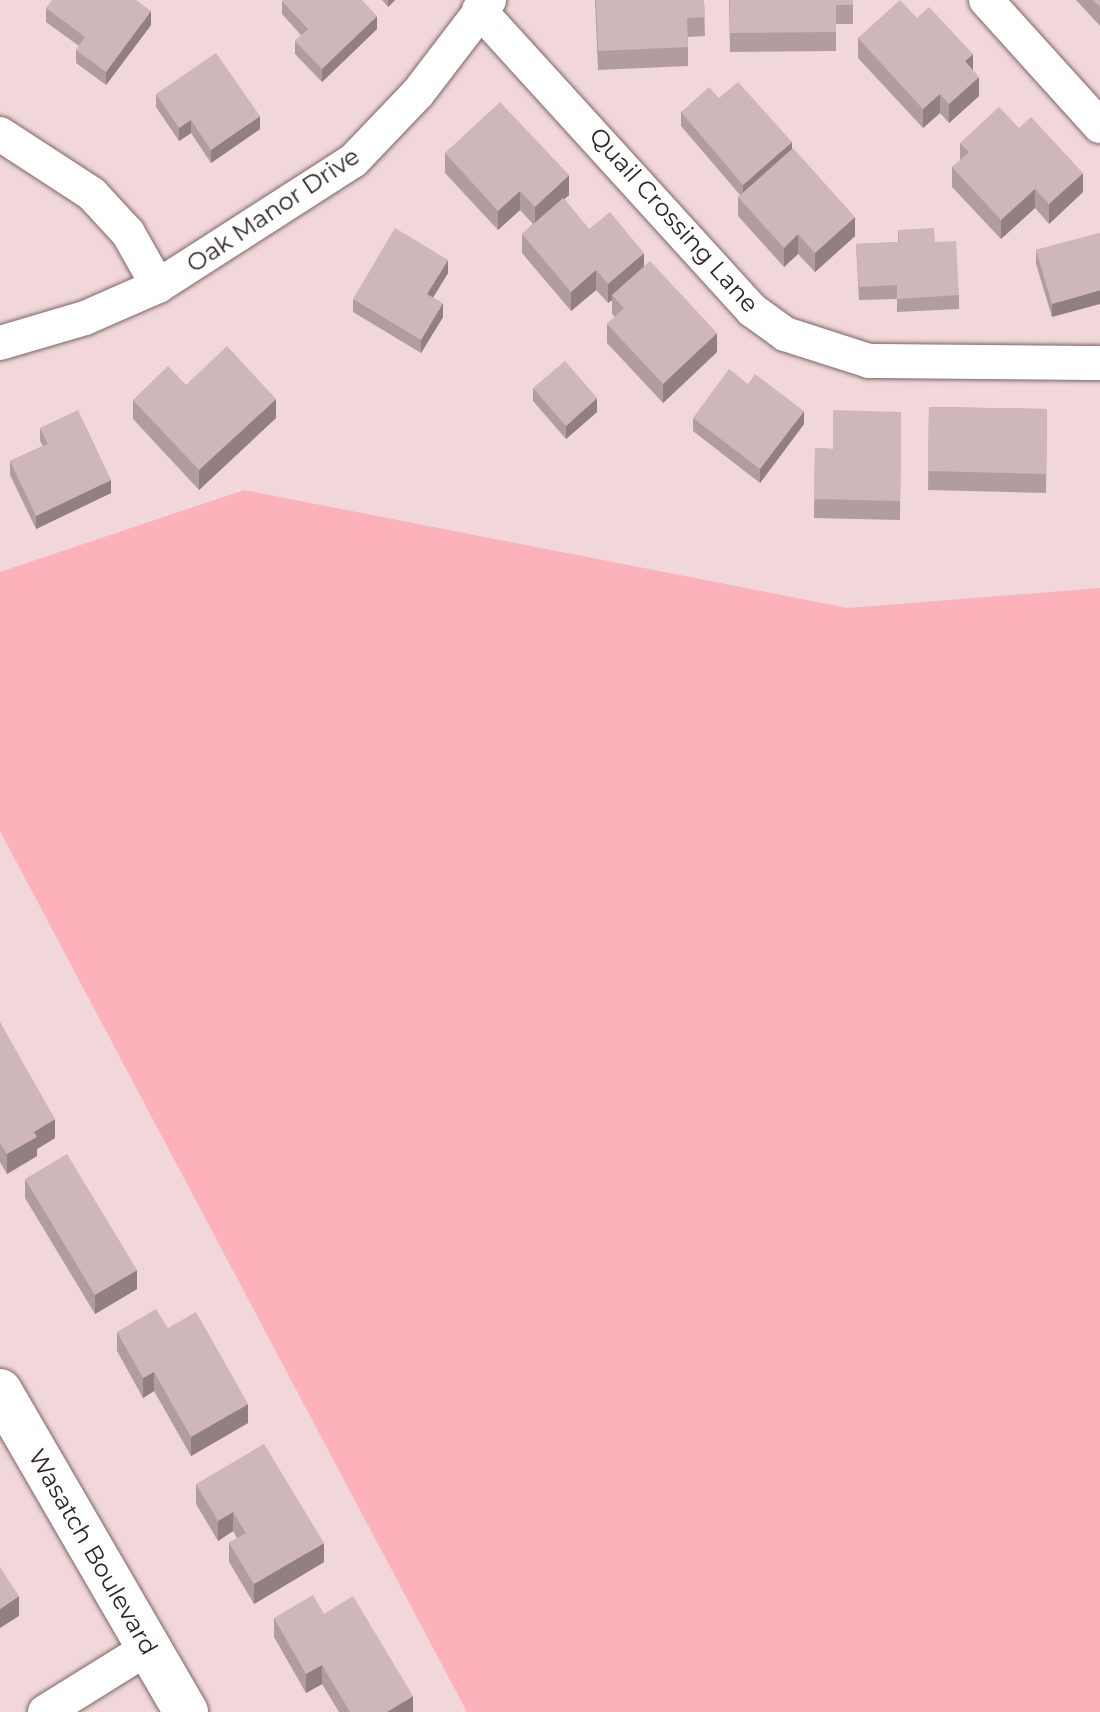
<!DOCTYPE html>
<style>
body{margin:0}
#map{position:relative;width:1100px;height:1712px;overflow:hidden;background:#f1d7d9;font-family:Montserrat,sans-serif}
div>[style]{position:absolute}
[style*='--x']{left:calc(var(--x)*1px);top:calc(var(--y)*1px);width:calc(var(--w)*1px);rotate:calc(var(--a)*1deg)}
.green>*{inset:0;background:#fdb1bb}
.roads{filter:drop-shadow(0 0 2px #7c6568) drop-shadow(0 0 2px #7c6568)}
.minor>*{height:34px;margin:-17px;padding:0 17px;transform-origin:17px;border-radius:17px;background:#fff}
.secondary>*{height:44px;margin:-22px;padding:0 22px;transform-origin:22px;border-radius:22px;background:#fff}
.wall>*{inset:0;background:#b29d9e}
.shaded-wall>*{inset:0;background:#917f81}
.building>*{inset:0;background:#cfb6b8}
span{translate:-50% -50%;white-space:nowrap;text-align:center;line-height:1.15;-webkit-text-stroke:6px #fff;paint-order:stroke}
.street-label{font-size:24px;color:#2d2425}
</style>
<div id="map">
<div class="green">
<i style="clip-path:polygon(244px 490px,848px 608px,1100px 588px,1100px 1712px,467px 1712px,0 831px,0 572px)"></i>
</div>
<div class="roads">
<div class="minor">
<i style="--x:986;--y:0;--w:170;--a:47.9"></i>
<i style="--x:479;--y:10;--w:406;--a:47.7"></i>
<i style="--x:752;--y:310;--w:41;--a:36"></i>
<i style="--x:785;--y:334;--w:88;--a:17.8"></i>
<i style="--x:869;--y:361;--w:231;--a:0.5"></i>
<i style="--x:0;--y:134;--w:110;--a:33.1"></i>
<i style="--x:92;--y:194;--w:53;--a:47.3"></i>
<i style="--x:128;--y:233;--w:61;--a:60.5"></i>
<i style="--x:0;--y:343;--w:89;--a:-16.4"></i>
<i style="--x:85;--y:318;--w:80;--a:-23.7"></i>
<i style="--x:158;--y:286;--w:232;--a:-32.7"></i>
<i style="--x:353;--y:161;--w:94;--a:-46.3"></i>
<i style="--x:418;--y:93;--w:117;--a:-52.6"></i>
<i style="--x:45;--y:1712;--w:121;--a:-31.9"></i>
</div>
<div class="secondary">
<i style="--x:0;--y:1391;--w:371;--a:59.9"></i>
</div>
</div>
<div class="wall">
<i style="clip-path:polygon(382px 0,395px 0,388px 7px)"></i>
<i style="clip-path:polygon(595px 0,704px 0,705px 36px,688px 37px,688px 66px,598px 70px)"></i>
<i style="clip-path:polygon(729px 0,853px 0,853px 24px,836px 24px,836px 51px,730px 52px)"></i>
<i style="clip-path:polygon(1076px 0,1100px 0,1100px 26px)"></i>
<i style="clip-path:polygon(282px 1px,377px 29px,322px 82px,295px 54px,295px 41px,301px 35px,282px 14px)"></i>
<i style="clip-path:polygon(46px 8px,151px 25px,106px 85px,76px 63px,76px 50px,79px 46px,46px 22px)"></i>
<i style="clip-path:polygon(917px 18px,973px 70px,979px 96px,949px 123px,940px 113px,923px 128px,858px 58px,858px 38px)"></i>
<i style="clip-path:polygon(156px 94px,260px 129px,211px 163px,191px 133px,179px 141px,156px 107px)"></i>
<i style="clip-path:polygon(719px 98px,792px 149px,855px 236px,815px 272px,798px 254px,784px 267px,738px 216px,738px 197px,740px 195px,681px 126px,681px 112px)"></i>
<i style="clip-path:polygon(1019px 128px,1083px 192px,1049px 224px,1035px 208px,1001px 239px,952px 187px,952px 167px,960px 161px,960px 143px)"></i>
<i style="clip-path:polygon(445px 153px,569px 195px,564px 199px,589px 229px,644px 266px,717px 352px,663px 403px,607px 343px,607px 324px,615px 317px,612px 314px,612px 300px,608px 303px,596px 290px,571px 311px,522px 253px,522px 234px,533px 224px,520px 210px,498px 230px,445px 173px)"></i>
<i style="clip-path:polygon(898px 230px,935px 242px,959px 295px,959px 309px,897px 312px,897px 299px,859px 300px,856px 244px,898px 242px)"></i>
<i style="clip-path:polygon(1100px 233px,1052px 317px,1036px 264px,1036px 250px)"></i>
<i style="clip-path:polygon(448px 273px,433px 298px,443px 317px,421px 353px,353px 312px,353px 299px)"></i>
<i style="clip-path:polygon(186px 385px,276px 418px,199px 490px,133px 419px,133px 400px)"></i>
<i style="clip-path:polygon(533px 388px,597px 412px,566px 439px,533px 401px)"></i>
<i style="clip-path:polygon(929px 407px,1047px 409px,1046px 493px,928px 490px)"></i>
<i style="clip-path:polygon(901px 412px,900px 520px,814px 518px,815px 448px,833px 449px)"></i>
<i style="clip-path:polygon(693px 418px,804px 424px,760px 483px,693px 431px)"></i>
<i style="clip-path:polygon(40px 428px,111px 493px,36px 529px,10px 475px,10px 461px,43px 446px,40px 441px)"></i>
<i style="clip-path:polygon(0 1022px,55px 1138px,37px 1149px,37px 1156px,7px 1174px,0 1162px)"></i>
<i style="clip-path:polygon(25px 1179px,137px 1289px,95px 1314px,25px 1198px)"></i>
<i style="clip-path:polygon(168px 1328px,248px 1423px,191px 1456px,154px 1391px,143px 1398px,117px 1351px,117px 1332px)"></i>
<i style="clip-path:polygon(196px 1484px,324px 1562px,254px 1604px,229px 1562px,229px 1543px,237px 1538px,233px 1531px,218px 1541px,196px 1504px)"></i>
<i style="clip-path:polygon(324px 1614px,413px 1712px,339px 1712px,322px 1684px,306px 1693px,274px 1637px,274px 1618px)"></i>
</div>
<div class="shaded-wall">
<i style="clip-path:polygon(388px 0,395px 0,388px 7px)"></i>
<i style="clip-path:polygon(151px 11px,151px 25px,106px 85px,106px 72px)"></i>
<i style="clip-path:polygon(377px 16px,377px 29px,322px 82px,322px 69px)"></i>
<i style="clip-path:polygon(973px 54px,973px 74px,965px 61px)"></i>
<i style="clip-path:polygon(979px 77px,979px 96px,949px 123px,949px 104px)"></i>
<i style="clip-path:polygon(940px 94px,940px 113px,923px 128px,923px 109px)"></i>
<i style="clip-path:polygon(260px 116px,260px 129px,211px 163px,211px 150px)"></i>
<i style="clip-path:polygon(191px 120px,191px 133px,179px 141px,179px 128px)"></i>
<i style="clip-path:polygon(792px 142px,792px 156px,743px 199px,743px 185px)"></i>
<i style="clip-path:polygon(1083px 173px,1083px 192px,1049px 224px,1049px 204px)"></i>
<i style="clip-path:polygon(569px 175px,569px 195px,535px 226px,535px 207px)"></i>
<i style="clip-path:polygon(1035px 189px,1035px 208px,1001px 239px,1001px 220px)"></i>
<i style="clip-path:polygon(520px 191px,520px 210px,498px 230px,498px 211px)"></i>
<i style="clip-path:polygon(855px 217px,855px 236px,815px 272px,815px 253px)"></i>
<i style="clip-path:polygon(798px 234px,798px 254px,784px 267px,784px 248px)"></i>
<i style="clip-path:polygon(644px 253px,644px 272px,612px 295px,612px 300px,608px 303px,608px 284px)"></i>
<i style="clip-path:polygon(448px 260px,448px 273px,427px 307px,427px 294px)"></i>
<i style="clip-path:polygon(596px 270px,596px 290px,571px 311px,571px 292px)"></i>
<i style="clip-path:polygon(1100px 290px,1100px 304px,1052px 317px,1052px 304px)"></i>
<i style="clip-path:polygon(443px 303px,443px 317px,421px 353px,421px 340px)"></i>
<i style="clip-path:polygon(717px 333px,717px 352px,663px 403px,663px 384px)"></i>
<i style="clip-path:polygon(597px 398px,597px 412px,566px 439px,566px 426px)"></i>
<i style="clip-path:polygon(276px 399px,276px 418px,199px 490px,199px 470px)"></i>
<i style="clip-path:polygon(804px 411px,804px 424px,760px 483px,760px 469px)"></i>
<i style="clip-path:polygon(111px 480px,111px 493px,36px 529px,36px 516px)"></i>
<i style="clip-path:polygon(55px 1119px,55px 1138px,37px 1149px,37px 1156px,7px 1174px,7px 1154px,34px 1132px)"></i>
<i style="clip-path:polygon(137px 1270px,137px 1289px,95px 1314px,95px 1295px)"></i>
<i style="clip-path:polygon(154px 1372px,154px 1391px,143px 1398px,143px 1378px)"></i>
<i style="clip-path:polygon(248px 1404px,248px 1423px,191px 1456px,191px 1437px)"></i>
<i style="clip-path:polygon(233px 1512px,233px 1531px,218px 1541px,218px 1521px)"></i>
<i style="clip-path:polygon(324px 1543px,324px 1562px,254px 1604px,254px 1584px)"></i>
<i style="clip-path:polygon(19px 1596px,19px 1616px,0 1628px,0 1609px)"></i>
<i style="clip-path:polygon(322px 1665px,322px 1684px,306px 1693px,306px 1674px)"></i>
<i style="clip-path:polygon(413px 1696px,413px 1712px,387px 1712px)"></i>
</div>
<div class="building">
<i style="clip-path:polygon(52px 0,136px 0,151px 11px,106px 72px,76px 50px,85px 37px,46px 8px)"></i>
<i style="clip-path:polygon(283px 0,362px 0,377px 16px,322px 69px,295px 41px,308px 29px,282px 1px)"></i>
<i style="clip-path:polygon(596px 0,704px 0,705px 17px,687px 18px,688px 47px,598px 51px)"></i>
<i style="clip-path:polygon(730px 0,853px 0,853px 5px,836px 5px,836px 32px,730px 33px)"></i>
<i style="clip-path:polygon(900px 0,917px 18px,929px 7px,973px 54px,965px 61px,979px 77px,949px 104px,940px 94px,923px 109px,858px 38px)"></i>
<i style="clip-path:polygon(1093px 0,1100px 0,1100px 7px)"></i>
<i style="clip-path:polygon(216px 53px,260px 116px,211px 150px,191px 120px,179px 128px,156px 94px)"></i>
<i style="clip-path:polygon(738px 82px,792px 142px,743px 185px,681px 112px,709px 87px,719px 98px)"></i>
<i style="clip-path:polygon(500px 102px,569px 175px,535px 207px,520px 191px,498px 211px,445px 153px)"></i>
<i style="clip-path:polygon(999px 107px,1019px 128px,1031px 117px,1083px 173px,1049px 204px,1035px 189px,1001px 220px,952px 167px,969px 152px,960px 143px)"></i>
<i style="clip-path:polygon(793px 148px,855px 217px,815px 253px,798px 234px,784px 248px,738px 197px)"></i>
<i style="clip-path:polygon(563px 198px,589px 229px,610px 212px,644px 253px,608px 284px,596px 270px,571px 292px,522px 234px)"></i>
<i style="clip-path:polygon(395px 228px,448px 260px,427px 294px,443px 303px,421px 340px,353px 299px)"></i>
<i style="clip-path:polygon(934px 228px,935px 242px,956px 241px,959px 295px,897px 299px,897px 285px,859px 287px,856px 244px,899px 242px,898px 230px)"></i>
<i style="clip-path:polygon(1100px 233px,1100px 290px,1052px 304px,1036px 250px)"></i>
<i style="clip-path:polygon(650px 261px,717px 333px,663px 384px,607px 324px,624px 308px,612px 295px)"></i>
<i style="clip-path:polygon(227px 346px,276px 399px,199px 470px,133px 400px,168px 366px,186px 385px)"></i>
<i style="clip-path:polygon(565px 361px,597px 398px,566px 426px,533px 388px)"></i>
<i style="clip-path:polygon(729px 369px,748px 384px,755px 374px,804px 411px,760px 469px,693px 418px)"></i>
<i style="clip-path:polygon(929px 407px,1047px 409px,1046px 474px,928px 471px)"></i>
<i style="clip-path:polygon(78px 410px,111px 480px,36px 516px,10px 461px,48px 444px,40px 428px)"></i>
<i style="clip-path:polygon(833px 410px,901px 412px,900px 501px,814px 499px,815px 448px,833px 449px)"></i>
<i style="clip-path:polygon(0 1022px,55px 1119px,34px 1132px,37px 1137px,7px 1154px,0 1143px)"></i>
<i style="clip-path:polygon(67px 1154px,137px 1270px,95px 1295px,25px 1179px)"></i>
<i style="clip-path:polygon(156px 1309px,168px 1328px,196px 1312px,248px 1404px,191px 1437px,154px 1372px,143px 1378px,117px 1332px)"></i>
<i style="clip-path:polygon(264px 1444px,324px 1543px,254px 1584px,229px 1543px,246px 1533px,233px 1512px,218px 1521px,196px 1484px)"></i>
<i style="clip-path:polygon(0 1567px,19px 1596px,0 1609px)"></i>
<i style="clip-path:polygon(313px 1595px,324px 1614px,353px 1596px,413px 1696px,387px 1712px,350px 1712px,322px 1665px,306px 1674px,274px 1618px)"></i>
</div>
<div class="street-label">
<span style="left:273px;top:210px;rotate:-34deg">Oak Manor Drive</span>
<span style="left:674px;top:220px;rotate:48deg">Quail Crossing Lane</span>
<span style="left:93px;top:1552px;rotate:60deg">Wasatch Boulevard</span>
</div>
</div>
